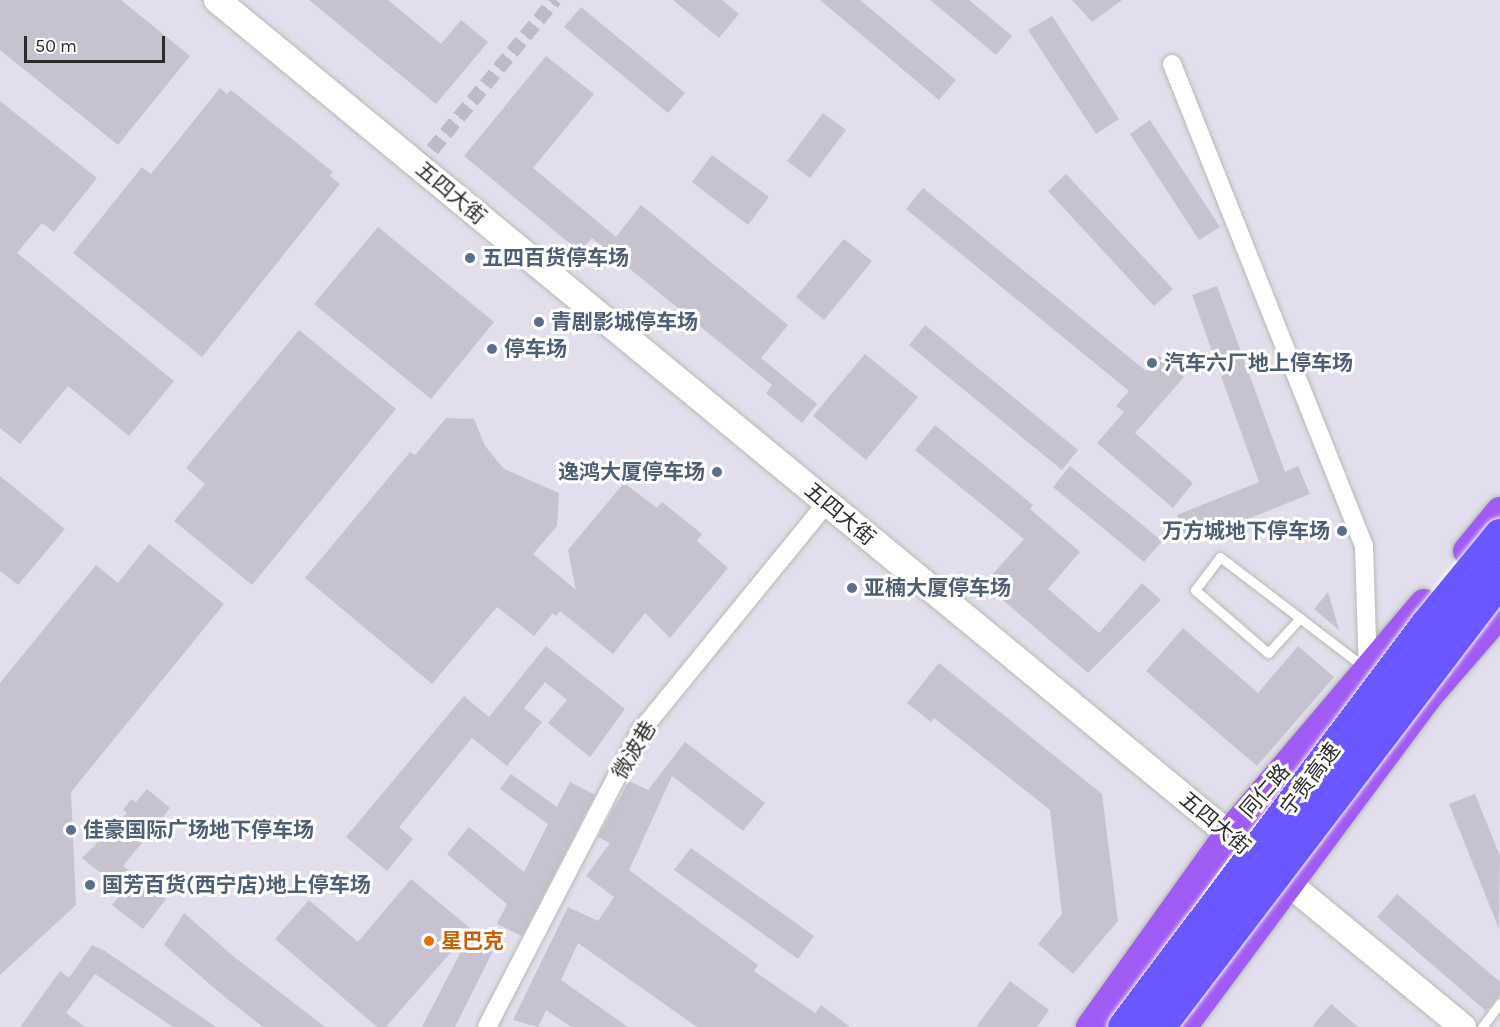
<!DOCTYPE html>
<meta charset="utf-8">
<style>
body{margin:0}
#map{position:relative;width:1500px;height:1027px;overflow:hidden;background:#e2deee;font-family:Karla,"Noto Sans SC",sans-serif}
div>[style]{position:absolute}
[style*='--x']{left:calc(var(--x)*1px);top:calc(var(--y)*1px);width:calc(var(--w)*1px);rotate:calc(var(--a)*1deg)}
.building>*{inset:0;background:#c6c2d0}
.pedestrian-tunnel>*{height:14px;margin-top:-7px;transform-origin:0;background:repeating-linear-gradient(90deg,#bebac7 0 14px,transparent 0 21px)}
.roads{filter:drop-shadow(0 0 2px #b5bcae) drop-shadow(0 0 2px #b5bcae)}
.service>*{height:9px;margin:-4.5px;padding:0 4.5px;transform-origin:4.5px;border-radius:4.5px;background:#fff}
.minor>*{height:18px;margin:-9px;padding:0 9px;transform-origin:9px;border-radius:9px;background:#fff}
.secondary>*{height:26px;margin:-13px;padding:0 13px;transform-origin:13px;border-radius:13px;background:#fff}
.primary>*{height:28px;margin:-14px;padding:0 14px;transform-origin:14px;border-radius:14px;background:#a05bf5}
.bridges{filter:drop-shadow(0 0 2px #fff) drop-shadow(0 0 2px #fff)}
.motorway-bridge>*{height:33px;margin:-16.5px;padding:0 16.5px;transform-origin:16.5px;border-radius:16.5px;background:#6a57ff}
.dots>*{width:16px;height:16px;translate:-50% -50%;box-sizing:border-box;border:3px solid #fff;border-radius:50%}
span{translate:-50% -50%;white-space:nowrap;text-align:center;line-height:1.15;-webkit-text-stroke:6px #fff;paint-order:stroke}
.street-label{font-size:21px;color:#2c2c2c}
.service-label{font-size:21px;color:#4e5e75;font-weight:700}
.left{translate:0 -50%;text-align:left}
.right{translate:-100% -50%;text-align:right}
.food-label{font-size:21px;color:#c56008;font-weight:700}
.scale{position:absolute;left:24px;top:36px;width:141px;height:27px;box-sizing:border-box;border:3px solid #2c2c2c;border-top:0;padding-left:8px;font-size:18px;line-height:21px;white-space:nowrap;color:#2c2c2c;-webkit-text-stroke:4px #fff;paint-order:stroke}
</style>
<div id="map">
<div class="building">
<i style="clip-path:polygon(0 0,121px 0,190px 56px,118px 145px,0 50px)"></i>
<i style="clip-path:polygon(309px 0,388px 0,441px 44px,461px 20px,488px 42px,436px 104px)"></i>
<i style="clip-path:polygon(673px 0,722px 0,739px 14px,719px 38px)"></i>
<i style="clip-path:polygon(820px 0,860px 0,956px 80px,939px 100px)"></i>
<i style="clip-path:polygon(930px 0,969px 0,1012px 36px,996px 55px)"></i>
<i style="clip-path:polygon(1072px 0,1122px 0,1092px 22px)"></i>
<i style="clip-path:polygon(581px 7px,685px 93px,668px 113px,564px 27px)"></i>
<i style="clip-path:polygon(1052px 16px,1119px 119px,1096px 134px,1028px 30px)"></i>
<i style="clip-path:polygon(546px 56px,594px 94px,533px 168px,616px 237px,641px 205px,788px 325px,761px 358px,817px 404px,802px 423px,766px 393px,772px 385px,592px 238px,580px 252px,464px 156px)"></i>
<i style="clip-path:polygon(220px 88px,227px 94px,231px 90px,333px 172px,330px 176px,340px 184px,202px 357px,73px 253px,142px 167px,151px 174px)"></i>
<i style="clip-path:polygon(0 101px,97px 178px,54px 232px,42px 223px,17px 253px,174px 381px,129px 436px,68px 386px,20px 444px,0 428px)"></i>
<i style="clip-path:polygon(823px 113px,846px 130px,810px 178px,787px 161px)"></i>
<i style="clip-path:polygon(1150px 120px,1220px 227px,1199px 240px,1130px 134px)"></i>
<i style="clip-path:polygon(712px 155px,769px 197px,748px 225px,692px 182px)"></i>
<i style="clip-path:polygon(1066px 174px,1173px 289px,1154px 306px,1048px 191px)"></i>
<i style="clip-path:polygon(923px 188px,1146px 371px,1159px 356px,1184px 377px,1135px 433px,1193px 483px,1173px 508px,1097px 443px,1124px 412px,1116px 406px,1129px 391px,906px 209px)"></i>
<i style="clip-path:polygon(378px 227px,494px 322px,431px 399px,314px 304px)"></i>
<i style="clip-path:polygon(844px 239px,872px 261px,824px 320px,796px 297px)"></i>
<i style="clip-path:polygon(1217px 286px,1285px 472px,1298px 466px,1310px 494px,1188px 543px,1177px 515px,1259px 482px,1192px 295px)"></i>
<i style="clip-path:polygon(925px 325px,1078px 450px,1062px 470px,909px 345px)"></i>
<i style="clip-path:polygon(299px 330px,396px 409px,252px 585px,174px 521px,205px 484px,186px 468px)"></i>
<i style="clip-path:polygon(865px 354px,918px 397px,866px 460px,813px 416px)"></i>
<i style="clip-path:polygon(446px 418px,474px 419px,485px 446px,504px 469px,559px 493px,557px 526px,533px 554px,576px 590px,568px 550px,624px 483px,657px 508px,662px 502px,702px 534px,697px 541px,728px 568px,670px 638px,645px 613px,613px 654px,560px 611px,556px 616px,553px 613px,534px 636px,497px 607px,432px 684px,305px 578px,410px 452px,415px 455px)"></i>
<i style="clip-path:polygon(935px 425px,1033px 505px,1030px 509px,1080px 552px,1048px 589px,1099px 633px,1142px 583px,1161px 600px,1088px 673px,984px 584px,1024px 539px,915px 450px)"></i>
<i style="clip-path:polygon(1070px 466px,1162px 541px,1144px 562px,1053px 487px)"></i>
<i style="clip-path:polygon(0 476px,65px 529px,18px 585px,0 571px)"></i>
<i style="clip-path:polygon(149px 544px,224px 604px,71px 792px,76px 905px,0 975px,0 683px,96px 565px,118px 583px)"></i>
<i style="clip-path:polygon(1328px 592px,1339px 630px,1314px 609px)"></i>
<i style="clip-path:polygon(1183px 628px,1258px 693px,1298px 646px,1334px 677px,1257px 766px,1146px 671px)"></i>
<i style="clip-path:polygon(546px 646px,625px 709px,590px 757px,548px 723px,567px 700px,545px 682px,524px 708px,542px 722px,507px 766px,472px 738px,399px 827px,413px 839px,387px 871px,346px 837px,464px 696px,489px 717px)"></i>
<i style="clip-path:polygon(939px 663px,1102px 794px,1118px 921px,1073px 974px,1038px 944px,1062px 914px,1050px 810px,934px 718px,931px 722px,907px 703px)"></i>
<i style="clip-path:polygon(685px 742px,765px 803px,743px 831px,672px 776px,629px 870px,758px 965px,754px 971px,815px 1013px,821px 1005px,850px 1027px,697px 1027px,578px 943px,561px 980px,628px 1027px,571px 1027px,546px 1010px,538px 1027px,513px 1020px,568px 907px,598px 921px,614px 897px,586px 876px,610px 843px,598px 837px,629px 781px,648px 790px)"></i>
<i style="clip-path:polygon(511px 774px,557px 807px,570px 782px,595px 795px,522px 936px,497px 924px,507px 904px,447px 854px,469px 827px,524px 872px,548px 824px,500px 789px)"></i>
<i style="clip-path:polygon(147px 789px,170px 808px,123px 866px,166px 899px,143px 929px,112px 905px,123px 891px,82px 858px,127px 813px,123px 810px,131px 799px,136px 802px)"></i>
<i style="clip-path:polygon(1475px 794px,1500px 856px,1499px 929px,1449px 804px)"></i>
<i style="clip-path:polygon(691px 848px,814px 936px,798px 959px,674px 870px)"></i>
<i style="clip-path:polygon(411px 879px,471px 929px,386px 1027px,377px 1027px,275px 939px,309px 900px,358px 942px)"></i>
<i style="clip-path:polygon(1397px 894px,1500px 982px,1500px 995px,1486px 1011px,1377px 917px)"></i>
<i style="clip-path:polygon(184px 913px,233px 956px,325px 1027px,263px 1027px,226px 998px,164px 945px)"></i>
<i style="clip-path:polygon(472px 930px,494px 949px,455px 1027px,422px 1027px)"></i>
<i style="clip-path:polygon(92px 945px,105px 951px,216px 1027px,173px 1027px,95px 974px,66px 1013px,85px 1027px,20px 1027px,60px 971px,69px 978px)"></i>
<i style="clip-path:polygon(1010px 981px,1049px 1010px,1037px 1027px,976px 1027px)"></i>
<i style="clip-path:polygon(1331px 1004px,1358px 1027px,1312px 1027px)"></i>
</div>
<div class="pedestrian-tunnel">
<i style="--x:419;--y:166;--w:215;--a:-50.7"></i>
</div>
<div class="roads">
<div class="service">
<i style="--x:1300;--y:618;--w:47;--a:132.4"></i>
<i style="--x:1268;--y:653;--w:96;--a:-139.2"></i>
<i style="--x:1195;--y:590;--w:41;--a:-52.9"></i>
<i style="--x:1220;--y:557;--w:181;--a:37.4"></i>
<i style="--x:1482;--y:1027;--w:30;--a:-53"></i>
</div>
<div class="minor">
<i style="--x:1172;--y:64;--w:519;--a:68.28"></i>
<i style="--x:1364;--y:546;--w:124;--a:88.2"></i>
<i style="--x:487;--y:1027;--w:332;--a:-62.6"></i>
<i style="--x:640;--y:732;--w:296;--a:-50.8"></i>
</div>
<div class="secondary">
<i style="--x:217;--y:0;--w:1615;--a:39.5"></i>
</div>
<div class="primary">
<i style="--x:1467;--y:551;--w:52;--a:-50.5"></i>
<i style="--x:1090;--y:1027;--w:237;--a:-54.4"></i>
<i style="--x:1228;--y:834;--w:303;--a:-49.7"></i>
<i style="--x:1183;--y:1027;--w:411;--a:-53.4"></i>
<i style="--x:1428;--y:697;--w:110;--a:-49.1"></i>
</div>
</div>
<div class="bridges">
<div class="motorway-bridge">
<i style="--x:1124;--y:1027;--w:503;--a:-53.08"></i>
<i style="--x:1426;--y:625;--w:117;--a:-50.6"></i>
<i style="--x:1158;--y:1027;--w:564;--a:-52.7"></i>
</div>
</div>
<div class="dots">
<i style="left:470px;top:258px;background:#5c6f8a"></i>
<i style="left:539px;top:322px;background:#5c6f8a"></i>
<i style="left:492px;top:349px;background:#5c6f8a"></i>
<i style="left:1152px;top:363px;background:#5c6f8a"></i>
<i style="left:717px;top:472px;background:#5c6f8a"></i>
<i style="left:1342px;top:531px;background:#5c6f8a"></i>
<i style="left:852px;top:588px;background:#5c6f8a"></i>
<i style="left:71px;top:830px;background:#5c6f8a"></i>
<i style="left:90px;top:885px;background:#5c6f8a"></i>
<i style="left:429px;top:941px;background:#e8710a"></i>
</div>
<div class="street-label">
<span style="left:451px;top:193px;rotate:40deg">五四大街</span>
<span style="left:840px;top:514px;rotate:40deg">五四大街</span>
<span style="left:634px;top:750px;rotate:-59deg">微波巷</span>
<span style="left:1310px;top:779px;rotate:-53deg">宁贵高速</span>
<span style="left:1265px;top:791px;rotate:-49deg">同仁路</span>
<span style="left:1215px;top:823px;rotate:40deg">五四大街</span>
</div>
<div class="service-label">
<span class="left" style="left:482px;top:258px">五四百货停车场</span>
<span class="left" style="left:551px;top:322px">青剧影城停车场</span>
<span class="left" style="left:504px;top:349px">停车场</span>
<span class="left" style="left:1164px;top:363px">汽车六厂地上停车场</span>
<span class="right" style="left:705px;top:472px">逸鸿大厦停车场</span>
<span class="right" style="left:1330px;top:531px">万方城地下停车场</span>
<span class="left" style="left:864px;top:588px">亚楠大厦停车场</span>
<span class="left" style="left:83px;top:830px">佳豪国际广场地下停车场</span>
<span class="left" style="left:102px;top:885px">国芳百货(西宁店)地上停车场</span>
</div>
<div class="food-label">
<span class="left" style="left:441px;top:941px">星巴克</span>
</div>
<div class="scale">50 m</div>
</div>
